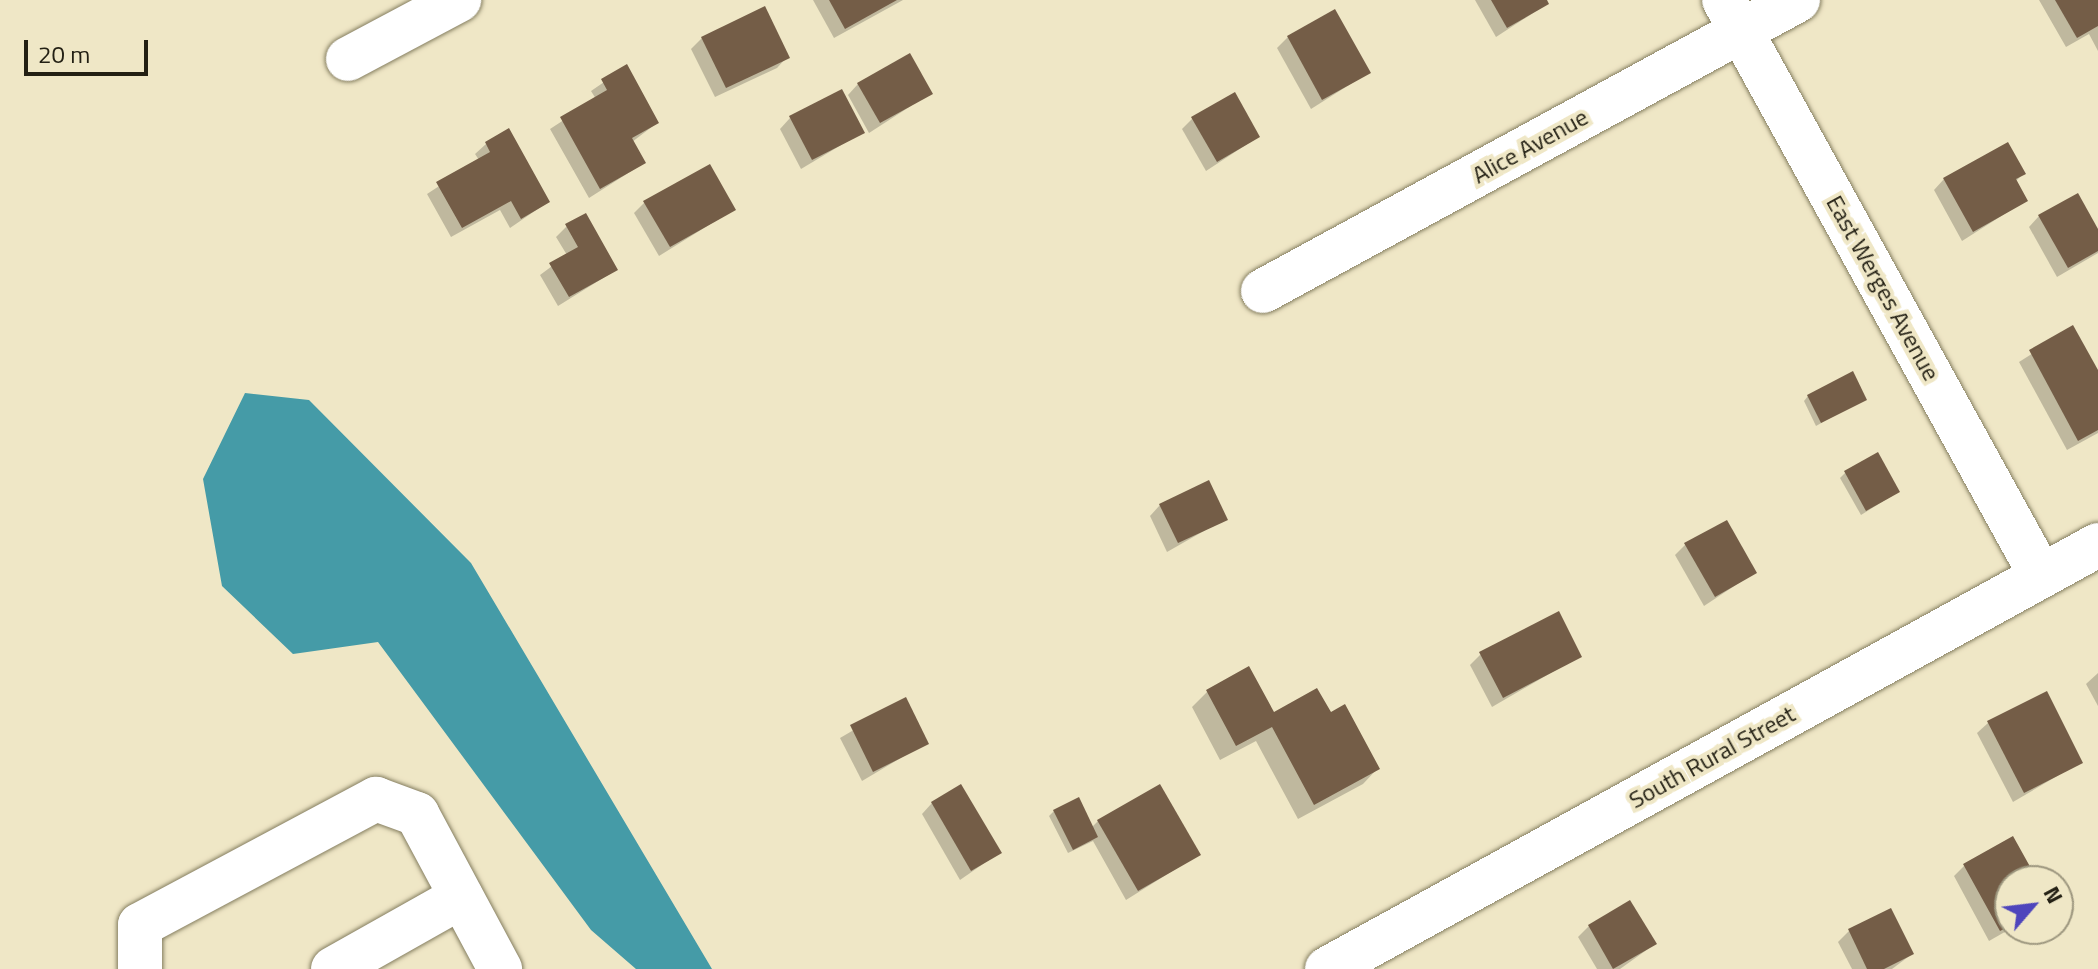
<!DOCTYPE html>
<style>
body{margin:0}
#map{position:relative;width:2098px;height:969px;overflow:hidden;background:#efe7c6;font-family:"Titillium Web",sans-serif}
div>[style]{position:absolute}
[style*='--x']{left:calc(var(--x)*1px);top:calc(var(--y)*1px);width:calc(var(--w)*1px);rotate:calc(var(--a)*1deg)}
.water>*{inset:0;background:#459ba7}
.shadow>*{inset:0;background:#0003}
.building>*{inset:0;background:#745d47}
.roads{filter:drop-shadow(0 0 2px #857e60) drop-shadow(0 0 2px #857e60)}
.minor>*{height:44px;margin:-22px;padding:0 22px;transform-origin:22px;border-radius:22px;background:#fff}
span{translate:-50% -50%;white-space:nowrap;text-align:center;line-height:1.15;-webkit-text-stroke:8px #efe7c6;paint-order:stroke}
.street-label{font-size:24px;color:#232014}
.north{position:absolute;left:1994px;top:865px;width:80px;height:80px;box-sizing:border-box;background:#efe7c6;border:2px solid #9d977f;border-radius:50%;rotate:62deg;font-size:22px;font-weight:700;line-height:32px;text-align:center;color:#232014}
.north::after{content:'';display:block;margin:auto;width:28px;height:36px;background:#4e45bc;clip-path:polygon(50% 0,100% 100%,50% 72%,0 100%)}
.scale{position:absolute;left:24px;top:40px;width:124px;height:36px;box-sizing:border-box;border:4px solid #232014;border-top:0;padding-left:10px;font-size:24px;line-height:28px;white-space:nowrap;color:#232014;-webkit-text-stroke:6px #efe7c6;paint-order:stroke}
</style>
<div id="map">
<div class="water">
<i style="clip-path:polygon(245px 393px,309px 400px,471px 563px,712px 969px,636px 969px,591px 930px,378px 642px,293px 654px,222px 586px,203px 479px)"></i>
</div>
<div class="shadow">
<i style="clip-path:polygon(813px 0,903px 0,834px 38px)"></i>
<i style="clip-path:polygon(1475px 0,1545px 0,1547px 4px,1496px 37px)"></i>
<i style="clip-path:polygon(2039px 0,2098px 0,2098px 51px,2089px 34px,2066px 47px)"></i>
<i style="clip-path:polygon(1288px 37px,1368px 73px,1311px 109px,1277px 48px)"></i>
<i style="clip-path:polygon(702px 38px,787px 57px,777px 68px,715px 97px,691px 49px)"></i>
<i style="clip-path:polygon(626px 67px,657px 123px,632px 142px,644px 163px,589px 198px,550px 129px,596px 99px,591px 91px)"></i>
<i style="clip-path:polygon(858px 84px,931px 93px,869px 133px,848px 95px)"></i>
<i style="clip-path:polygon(790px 118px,863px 132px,801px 169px,780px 129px)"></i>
<i style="clip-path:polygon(1193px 118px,1258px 137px,1206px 171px,1182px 129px)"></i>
<i style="clip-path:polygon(486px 144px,548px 202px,510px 228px,500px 210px,451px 237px,427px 194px,479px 160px,475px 154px)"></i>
<i style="clip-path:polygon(2023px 174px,2015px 182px,2025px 201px,1962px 241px,1934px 190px,1944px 179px)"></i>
<i style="clip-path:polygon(645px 202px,733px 210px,659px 256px,634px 213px)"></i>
<i style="clip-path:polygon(2039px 216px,2098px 233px,2098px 253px,2057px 277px,2029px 227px)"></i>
<i style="clip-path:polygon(567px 226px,616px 270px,558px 306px,540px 275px,567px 255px,556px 237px)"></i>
<i style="clip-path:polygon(2072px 328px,2098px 374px,2098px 433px,2067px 450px,2019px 362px)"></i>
<i style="clip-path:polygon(1808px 396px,1864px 399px,1816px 426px,1804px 401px)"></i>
<i style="clip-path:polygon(1845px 473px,1898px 492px,1861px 515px,1840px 478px)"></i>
<i style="clip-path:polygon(1160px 505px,1225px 519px,1167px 552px,1150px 516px)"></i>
<i style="clip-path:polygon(1686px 544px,1754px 573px,1704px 606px,1675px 555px)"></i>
<i style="clip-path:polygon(1481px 654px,1580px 656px,1492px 707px,1470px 665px)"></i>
<i style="clip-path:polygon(2098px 673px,2098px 706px,2086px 684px)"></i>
<i style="clip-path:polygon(1207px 692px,1273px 714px,1330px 714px,1378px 768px,1363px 784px,1298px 819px,1256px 741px,1220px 760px,1192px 707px)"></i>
<i style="clip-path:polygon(905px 700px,926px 743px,862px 781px,840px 738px)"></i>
<i style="clip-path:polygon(1988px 723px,2081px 762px,2013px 802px,1977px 733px)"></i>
<i style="clip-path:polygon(932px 803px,999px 853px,960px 880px,922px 814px)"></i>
<i style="clip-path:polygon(1054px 811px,1091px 828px,1098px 821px,1198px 855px,1126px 900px,1093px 841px,1068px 853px,1049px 816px)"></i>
<i style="clip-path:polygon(1964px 866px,2036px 881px,2010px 881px,2010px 929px,1989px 941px,1954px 876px)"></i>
<i style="clip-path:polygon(1589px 926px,1655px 944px,1620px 969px,1597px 969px,1578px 937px)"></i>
<i style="clip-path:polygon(1849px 931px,1912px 954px,1892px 969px,1852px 969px,1838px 942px)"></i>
</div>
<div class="building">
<i style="clip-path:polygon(829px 0,897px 0,845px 29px)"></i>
<i style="clip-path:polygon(1491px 0,1547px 0,1549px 4px,1507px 28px)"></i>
<i style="clip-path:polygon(2055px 0,2098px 0,2098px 26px,2077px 38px)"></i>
<i style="clip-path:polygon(765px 6px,790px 58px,726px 88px,701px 37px)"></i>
<i style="clip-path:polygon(1335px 9px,1371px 73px,1322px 100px,1287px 36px)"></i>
<i style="clip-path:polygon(910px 53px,933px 94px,880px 123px,857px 83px)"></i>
<i style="clip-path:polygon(627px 64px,659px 123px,632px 138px,646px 163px,600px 189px,560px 117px,607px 90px,601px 79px)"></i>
<i style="clip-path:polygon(842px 89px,865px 133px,812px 160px,789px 116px)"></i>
<i style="clip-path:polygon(1235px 92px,1260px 137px,1217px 162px,1191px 117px)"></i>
<i style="clip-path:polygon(509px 128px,550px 202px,521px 219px,511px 201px,462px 228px,436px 182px,490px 152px,485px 142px)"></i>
<i style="clip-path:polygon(2008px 142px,2026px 174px,2016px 179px,2028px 201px,1973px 232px,1943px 178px)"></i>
<i style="clip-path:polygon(710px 164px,736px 210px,670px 247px,643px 201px)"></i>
<i style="clip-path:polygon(2078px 193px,2098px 229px,2098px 251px,2068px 268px,2038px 215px)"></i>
<i style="clip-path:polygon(586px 213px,618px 270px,569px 297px,549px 263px,578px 247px,565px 224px)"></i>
<i style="clip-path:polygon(2073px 325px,2098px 370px,2098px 430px,2078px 441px,2029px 350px)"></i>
<i style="clip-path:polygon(1853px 371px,1867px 400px,1821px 423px,1807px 395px)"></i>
<i style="clip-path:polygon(1878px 452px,1900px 492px,1866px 511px,1844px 471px)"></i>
<i style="clip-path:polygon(1209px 480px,1228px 520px,1178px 543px,1159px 504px)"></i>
<i style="clip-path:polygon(1727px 520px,1757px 573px,1715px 597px,1684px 543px)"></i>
<i style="clip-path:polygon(1559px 611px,1582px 657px,1503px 698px,1479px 652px)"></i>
<i style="clip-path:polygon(1249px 666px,1274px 712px,1317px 688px,1331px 712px,1345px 704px,1380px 769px,1314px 805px,1272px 727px,1236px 746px,1206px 690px)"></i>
<i style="clip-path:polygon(2047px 691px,2083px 763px,2024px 793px,1987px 721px)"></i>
<i style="clip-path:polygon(906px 697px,929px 744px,873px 772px,850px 725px)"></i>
<i style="clip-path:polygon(961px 784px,1002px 853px,971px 871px,931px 802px)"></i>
<i style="clip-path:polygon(1160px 784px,1201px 855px,1138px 891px,1097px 820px)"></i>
<i style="clip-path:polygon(1079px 797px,1098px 837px,1073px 850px,1053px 810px)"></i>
<i style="clip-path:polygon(2013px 836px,2038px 881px,2010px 881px,2010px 926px,2000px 931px,1963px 864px)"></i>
<i style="clip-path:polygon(1630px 900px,1657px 944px,1613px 969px,1588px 925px)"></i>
<i style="clip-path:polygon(1891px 908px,1914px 954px,1884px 969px,1867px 969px,1848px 929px)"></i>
</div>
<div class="roads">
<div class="minor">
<i style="--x:1724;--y:0;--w:657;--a:61.17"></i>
<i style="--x:348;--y:59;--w:126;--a:-28"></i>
<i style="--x:1263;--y:291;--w:609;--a:-28.54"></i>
<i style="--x:140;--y:969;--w:44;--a:-90"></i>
<i style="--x:140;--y:925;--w:268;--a:-28.1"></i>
<i style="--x:376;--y:799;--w:44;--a:20.1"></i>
<i style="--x:417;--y:814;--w:176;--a:61.8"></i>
<i style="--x:333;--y:969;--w:147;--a:-29.4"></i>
<i style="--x:1327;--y:969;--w:880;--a:-28.81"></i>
</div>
</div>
<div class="street-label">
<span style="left:1530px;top:146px;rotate:-29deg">Alice Avenue</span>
<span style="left:1883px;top:288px;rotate:61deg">East Werges Avenue</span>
<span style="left:1712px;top:757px;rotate:-29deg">South Rural Street</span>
</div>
<div class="north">N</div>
<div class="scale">20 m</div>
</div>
